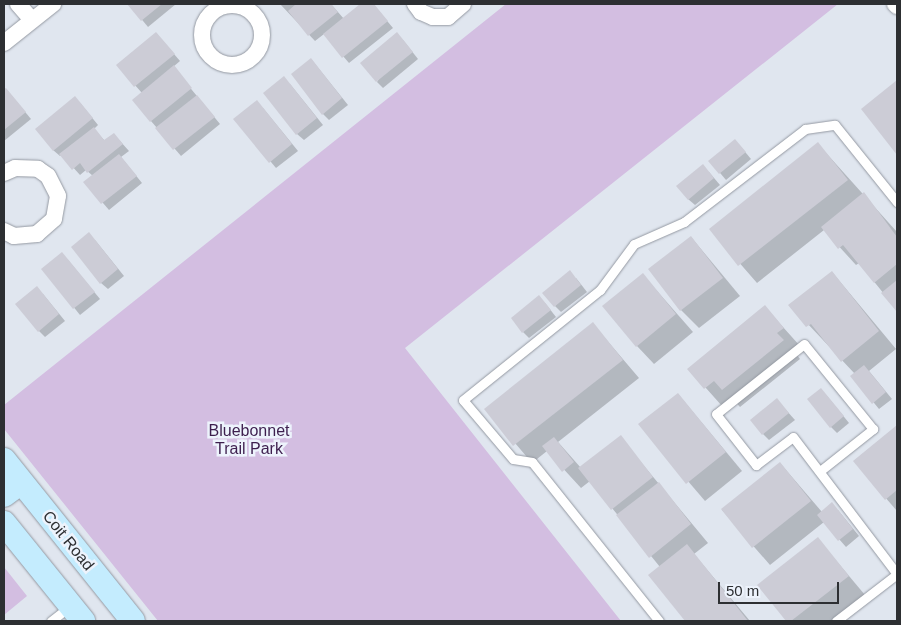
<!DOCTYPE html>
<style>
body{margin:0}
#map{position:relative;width:901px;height:625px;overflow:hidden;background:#e0e6ef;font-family:Arial,sans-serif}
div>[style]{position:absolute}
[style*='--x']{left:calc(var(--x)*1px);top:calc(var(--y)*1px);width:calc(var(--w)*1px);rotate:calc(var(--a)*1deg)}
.green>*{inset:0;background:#d3bee1}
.shadow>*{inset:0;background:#0003}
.building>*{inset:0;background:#ccccd6}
.roads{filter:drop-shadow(0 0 1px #9499a2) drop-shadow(0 0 1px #9499a2)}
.service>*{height:9px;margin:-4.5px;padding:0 4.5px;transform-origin:4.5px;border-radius:4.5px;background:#fff}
.minor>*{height:16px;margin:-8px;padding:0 8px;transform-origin:8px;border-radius:8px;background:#fff}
.minor>.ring{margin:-8px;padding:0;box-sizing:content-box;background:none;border:16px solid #fff;border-radius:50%}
.secondary>*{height:24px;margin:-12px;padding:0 12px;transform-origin:12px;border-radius:12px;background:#c4ecfe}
span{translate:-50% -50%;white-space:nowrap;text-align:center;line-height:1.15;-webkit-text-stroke:5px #edf3fc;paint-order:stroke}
.park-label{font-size:16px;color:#3d1f4e}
.street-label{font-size:16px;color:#2d2f32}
.frame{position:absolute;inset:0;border:5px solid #2d2f32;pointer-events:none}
.scale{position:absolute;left:718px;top:582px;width:121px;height:22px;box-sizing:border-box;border:2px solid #2d2f32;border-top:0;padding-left:6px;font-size:15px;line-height:18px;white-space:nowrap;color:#2d2f32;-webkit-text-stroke:4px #edf3fc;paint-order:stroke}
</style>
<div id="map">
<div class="green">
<i style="clip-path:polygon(506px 4px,838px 4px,405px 348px,621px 621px,158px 621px,4px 429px,4px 405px)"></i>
<i style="clip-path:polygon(4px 567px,27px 596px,4px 615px)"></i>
</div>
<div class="shadow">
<i style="clip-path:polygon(129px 4px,176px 4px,148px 27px)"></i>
<i style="clip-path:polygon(280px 4px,331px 4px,344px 19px,362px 4px,373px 4px,393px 28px,349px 63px,324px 34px,315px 41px)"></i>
<i style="clip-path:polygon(156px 33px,180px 61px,173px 67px,220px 124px,181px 156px,133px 100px,142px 93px,117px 65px)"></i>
<i style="clip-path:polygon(403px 40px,418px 59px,383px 88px,377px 82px)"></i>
<i style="clip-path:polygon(311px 59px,348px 105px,329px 120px,323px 114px)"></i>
<i style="clip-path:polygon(897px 82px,897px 152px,863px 110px)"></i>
<i style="clip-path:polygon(290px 84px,323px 125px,304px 140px,297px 134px)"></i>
<i style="clip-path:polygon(6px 89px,31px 119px,4px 141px,4px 91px)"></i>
<i style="clip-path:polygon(81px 104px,98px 125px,94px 129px,105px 141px,120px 141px,129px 151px,121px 157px,142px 183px,109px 210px,85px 182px,93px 176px,86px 170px,80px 175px,62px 155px,60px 156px,53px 150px)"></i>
<i style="clip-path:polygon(263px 108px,298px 151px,276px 168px,235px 119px)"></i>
<i style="clip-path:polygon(818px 144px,897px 232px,897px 310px,859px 263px,856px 265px,824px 230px,757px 283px,710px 229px)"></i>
<i style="clip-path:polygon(741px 147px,751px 159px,726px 180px,710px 161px)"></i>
<i style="clip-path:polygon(709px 172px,720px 185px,695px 205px,688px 199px)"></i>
<i style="clip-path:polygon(691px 237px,740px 296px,699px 328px,681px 310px)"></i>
<i style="clip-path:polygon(95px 240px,124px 276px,108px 289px,101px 283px)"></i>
<i style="clip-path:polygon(68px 260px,100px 299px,80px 315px,43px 269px)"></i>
<i style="clip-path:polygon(832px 272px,896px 349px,869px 371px,892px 399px,879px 409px,852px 376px,855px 374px,790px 305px)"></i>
<i style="clip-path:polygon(643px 275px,693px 332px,654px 364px,637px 346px)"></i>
<i style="clip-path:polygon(576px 278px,587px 292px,561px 312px,555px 306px)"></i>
<i style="clip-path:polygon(43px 294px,65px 321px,45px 337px,39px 331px)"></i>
<i style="clip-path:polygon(545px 303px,556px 317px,529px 338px,523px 332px)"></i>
<i style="clip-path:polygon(765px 307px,800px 346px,794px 351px,800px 359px,740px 407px,732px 398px,722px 406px,689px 369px)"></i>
<i style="clip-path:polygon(593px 324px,639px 378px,558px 442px,581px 468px,620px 437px,708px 543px,694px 554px,750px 621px,687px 621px,650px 575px,660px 567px,590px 481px,581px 488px,547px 451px,532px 463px,486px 409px)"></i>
<i style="clip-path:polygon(678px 394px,742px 471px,705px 501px,640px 425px)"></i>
<i style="clip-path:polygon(827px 396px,849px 423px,837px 433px,831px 427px)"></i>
<i style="clip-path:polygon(777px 400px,795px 420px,769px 440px,763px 434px)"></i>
<i style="clip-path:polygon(897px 426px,897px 511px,854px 461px)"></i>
<i style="clip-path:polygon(780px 463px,822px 512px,838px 510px,859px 536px,846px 547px,824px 522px,770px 565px,722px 510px)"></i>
<i style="clip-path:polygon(818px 539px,865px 595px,831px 621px,787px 621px,759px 585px)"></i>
</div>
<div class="building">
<i style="clip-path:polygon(127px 4px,162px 4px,141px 21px)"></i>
<i style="clip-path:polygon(296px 4px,331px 4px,338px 12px,308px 36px,288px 11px)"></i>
<i style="clip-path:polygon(360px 4px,374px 4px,388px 21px,342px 58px,323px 34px)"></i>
<i style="clip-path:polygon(156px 32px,175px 54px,134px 87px,116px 65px)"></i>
<i style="clip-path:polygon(397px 32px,413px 52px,376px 82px,360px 63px)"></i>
<i style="clip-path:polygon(311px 58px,342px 98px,322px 115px,291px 74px)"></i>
<i style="clip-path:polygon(174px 65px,192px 88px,150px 122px,132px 100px)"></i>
<i style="clip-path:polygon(284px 76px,317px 118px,296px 135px,263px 93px)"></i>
<i style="clip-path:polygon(897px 80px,897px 155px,861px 109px)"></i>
<i style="clip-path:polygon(6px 88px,26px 112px,4px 130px,4px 89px)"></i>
<i style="clip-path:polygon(197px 95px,215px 117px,173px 150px,155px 128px)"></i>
<i style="clip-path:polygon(75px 96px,93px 118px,53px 151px,35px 129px)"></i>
<i style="clip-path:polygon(257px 100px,292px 144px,269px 163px,233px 119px)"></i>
<i style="clip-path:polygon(94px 127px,104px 140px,114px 133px,123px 144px,87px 173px,80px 163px,72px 170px,59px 154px)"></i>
<i style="clip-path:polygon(735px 139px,746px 152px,719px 174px,708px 161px)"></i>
<i style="clip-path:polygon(818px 142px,848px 180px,738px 266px,709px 229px)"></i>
<i style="clip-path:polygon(119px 154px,137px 176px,101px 204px,83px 182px)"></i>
<i style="clip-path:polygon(703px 164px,714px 178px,688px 200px,676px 186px)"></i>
<i style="clip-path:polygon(864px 192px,897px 237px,897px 264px,874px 283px,843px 245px,838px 249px,821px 227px)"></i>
<i style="clip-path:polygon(89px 232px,118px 269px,100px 284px,71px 247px)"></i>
<i style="clip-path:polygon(691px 236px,723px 278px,680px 311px,648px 269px)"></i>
<i style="clip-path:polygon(62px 252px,95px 292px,73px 309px,41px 269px)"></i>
<i style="clip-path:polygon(570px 270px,581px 285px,554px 307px,542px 293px)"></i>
<i style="clip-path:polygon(832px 271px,879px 331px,841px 362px,811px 324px,806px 327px,788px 305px)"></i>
<i style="clip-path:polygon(643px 273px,676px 314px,636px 347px,602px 306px)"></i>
<i style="clip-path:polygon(897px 280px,897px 312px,881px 293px)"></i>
<i style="clip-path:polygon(37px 286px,59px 314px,38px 332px,15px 304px)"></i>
<i style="clip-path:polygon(539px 295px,551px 310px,522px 333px,511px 318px)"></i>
<i style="clip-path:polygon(765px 305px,784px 328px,777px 333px,784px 340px,722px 390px,714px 381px,704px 389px,687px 369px)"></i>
<i style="clip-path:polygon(593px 322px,623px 360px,513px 446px,484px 409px)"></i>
<i style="clip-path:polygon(864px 365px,886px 392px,872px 404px,850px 376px)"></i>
<i style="clip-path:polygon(821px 388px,844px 416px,830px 428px,807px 399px)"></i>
<i style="clip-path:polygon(678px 393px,726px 452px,686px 484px,638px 424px)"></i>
<i style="clip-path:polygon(777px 398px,789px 413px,762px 435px,750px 420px)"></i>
<i style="clip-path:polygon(897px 425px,897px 490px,885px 500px,853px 461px)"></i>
<i style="clip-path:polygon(621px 435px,653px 477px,611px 510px,578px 468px)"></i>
<i style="clip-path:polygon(554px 437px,574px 462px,562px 472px,542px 446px)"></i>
<i style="clip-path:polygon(780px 462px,811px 501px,752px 548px,721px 509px)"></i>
<i style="clip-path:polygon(659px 482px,691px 524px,649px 558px,616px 515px)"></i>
<i style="clip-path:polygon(832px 502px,853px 529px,838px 541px,817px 515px)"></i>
<i style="clip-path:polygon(818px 537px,849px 576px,791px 621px,786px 621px,757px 585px)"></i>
<i style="clip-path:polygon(687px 544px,748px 621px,685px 621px,648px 575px)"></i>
</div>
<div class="roads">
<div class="service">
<i style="--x:820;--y:471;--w:68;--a:-38.4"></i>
<i style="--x:873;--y:429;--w:109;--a:-129.1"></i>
<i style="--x:804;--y:344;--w:112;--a:141.5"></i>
<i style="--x:716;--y:414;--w:65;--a:51.9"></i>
<i style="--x:756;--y:465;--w:46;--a:-37.1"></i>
<i style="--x:793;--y:437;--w:172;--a:52.8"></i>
<i style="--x:897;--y:574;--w:77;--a:142.4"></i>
<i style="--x:51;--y:621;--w:24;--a:-38"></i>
<i style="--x:659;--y:621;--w:203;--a:-128.6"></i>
<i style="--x:532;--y:462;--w:19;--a:-171"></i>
<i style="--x:513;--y:459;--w:77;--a:-130.3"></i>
<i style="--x:463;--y:400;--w:176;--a:-38.8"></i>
<i style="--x:600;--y:290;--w:57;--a:-53.5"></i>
<i style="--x:634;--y:244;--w:55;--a:-23.7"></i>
<i style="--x:684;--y:222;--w:153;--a:-37.5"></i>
<i style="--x:805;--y:129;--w:30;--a:-8"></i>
<i style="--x:835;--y:125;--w:99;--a:51.2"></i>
</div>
<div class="minor">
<i style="--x:18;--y:4;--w:21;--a:49"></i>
<i style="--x:415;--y:4;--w:10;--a:53"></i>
<i style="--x:421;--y:12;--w:13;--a:23"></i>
<i style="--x:433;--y:17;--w:15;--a:0"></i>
<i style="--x:448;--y:17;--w:20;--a:-41"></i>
<i style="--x:895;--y:4;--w:3;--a:45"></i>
<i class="ring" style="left:202px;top:5px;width:44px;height:44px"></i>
<i style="--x:4;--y:43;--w:63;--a:-38.5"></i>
<i style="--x:4;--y:173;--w:12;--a:-24"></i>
<i style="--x:15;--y:168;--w:23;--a:2"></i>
<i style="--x:38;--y:169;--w:12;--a:35"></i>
<i style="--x:48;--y:176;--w:22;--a:63"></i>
<i style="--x:58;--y:196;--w:23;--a:100"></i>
<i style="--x:54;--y:219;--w:23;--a:139"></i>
<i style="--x:37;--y:234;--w:23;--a:175"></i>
<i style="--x:14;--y:236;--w:11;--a:-153"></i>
</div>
<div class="secondary">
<i style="--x:4;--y:460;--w:206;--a:51.3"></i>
<i style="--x:4;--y:495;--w:21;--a:-37"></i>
<i style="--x:4;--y:523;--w:126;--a:51.1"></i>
</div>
</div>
<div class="park-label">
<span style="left:249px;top:440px">Bluebonnet<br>Trail Park</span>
</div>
<div class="street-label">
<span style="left:68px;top:541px;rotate:51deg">Coit Road</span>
</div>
<div class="frame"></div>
<div class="scale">50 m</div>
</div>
